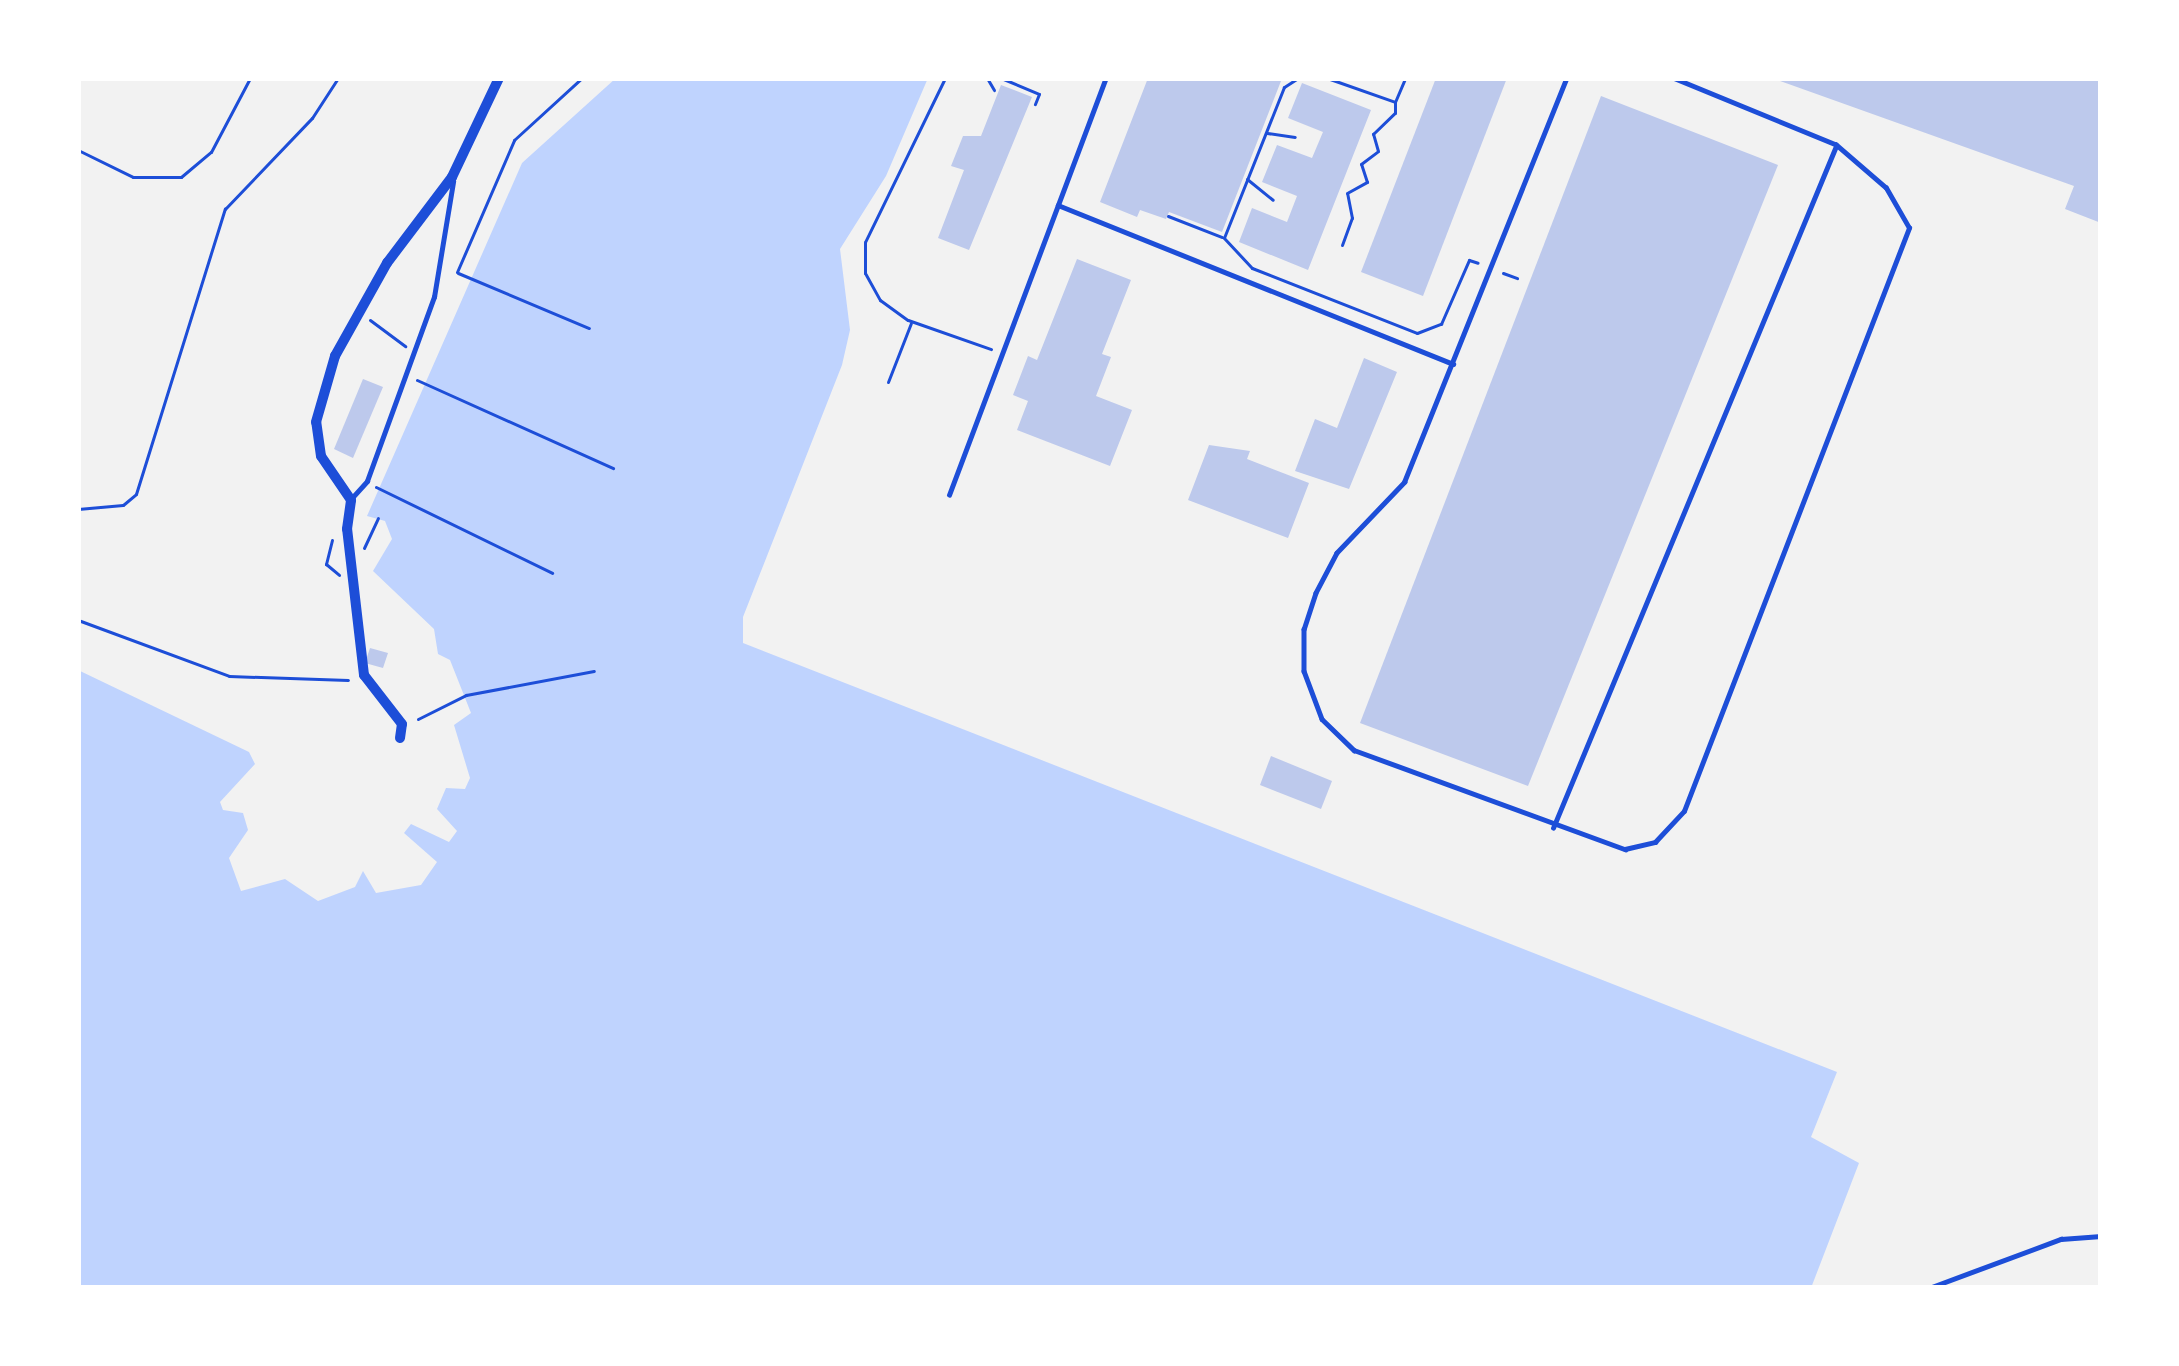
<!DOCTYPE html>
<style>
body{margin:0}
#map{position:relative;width:2179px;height:1366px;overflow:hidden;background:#f2f2f2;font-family:"Fira Sans",sans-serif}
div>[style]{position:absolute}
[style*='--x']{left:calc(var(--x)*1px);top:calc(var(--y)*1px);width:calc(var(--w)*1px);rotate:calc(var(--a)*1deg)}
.water>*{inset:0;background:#bfd3fe}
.building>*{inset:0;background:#bdc9ec}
.path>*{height:3px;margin:-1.5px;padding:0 1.5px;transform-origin:1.5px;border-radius:1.5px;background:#1d4ed8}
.service>*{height:4.5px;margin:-2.25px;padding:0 2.25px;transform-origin:2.25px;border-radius:2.25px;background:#1d4ed8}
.minor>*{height:10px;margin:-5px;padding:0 5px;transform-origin:5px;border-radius:5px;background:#1d4ed8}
span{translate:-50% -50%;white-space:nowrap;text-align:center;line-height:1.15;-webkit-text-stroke:12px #fff;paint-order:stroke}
.frame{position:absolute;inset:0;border:81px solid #fff;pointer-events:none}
</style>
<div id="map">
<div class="water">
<i style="clip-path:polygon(616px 78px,928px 78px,886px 176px,840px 249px,850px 330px,842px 365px,743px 617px,743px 643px,1837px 1072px,1811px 1137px,1859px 1163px,1811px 1288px,78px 1288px,78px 670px,249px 752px,255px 764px,220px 802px,223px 810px,243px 813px,248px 830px,229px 858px,241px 891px,285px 879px,318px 901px,355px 887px,363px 871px,376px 893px,421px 885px,437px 862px,404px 833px,411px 824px,449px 842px,457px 831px,437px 809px,446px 788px,465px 789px,470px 778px,454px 725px,471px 713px,450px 660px,438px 654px,434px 629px,373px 571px,392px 539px,385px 521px,367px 516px,522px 163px)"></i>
</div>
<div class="building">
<i style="clip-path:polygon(1148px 78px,1281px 81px,1222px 232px,1169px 212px,1166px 219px,1140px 210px,1137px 217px,1100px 202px)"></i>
<i style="clip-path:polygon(1436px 78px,1507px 78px,1423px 296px,1361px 272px)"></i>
<i style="clip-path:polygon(1772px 78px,2101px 78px,2101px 223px,2065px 209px,2074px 186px)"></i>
<i style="clip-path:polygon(1302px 83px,1371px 110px,1308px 270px,1239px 242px,1252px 208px,1287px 222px,1297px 196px,1262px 182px,1277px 145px,1312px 158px,1323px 132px,1288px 118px)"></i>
<i style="clip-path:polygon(1001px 85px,1032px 97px,969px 250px,938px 238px,964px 170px,951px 166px,963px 136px,981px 136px)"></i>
<i style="clip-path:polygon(1601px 96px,1778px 165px,1528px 786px,1360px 723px)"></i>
<i style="clip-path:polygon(1077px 259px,1131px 280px,1102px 354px,1111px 357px,1096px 396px,1132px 410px,1110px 466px,1017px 430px,1028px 401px,1013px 395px,1028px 356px,1037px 360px)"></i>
<i style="clip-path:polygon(1364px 358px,1397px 372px,1349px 489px,1295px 471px,1315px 419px,1337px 428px)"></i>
<i style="clip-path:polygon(363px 379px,383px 387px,353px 458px,334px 449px)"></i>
<i style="clip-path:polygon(1209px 445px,1250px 451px,1247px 459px,1309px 483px,1288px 538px,1188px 500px)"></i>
<i style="clip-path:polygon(370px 648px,388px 653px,383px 668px,365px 663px)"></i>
<i style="clip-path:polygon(1271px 756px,1332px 781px,1321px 809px,1260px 785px)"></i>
</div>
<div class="path">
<i style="--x:945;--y:78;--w:182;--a:116"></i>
<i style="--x:865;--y:242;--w:31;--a:90"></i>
<i style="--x:865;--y:273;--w:31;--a:61"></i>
<i style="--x:880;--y:300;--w:34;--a:36"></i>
<i style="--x:908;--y:320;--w:88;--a:19.3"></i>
<i style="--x:987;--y:78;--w:14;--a:60"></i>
<i style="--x:1001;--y:78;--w:41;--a:22.8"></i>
<i style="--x:1039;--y:94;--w:11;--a:112"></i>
<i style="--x:1298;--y:78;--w:17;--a:147"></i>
<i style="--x:1284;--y:87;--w:162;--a:111.7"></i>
<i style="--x:1224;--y:238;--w:41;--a:47"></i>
<i style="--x:1252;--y:268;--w:177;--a:21.5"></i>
<i style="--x:1417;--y:333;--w:26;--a:-21"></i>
<i style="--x:1441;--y:324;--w:70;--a:-66.4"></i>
<i style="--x:1469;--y:260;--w:9;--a:18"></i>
<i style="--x:1327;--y:78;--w:72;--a:19.4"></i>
<i style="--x:1395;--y:102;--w:26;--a:-67"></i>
<i style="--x:1267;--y:133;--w:28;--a:8"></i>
<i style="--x:78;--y:150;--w:61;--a:26.1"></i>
<i style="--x:133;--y:177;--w:48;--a:0"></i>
<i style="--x:181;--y:177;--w:39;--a:-40"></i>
<i style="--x:211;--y:152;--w:84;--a:-62.2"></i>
<i style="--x:1247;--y:179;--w:33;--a:39"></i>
<i style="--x:1168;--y:216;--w:58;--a:21.3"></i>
<i style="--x:78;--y:244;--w:28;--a:90"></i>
<i style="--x:1342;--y:245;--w:29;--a:-70"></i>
<i style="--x:1352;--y:218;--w:25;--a:-101"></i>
<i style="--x:1347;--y:193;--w:23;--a:-29"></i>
<i style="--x:1367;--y:182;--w:19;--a:-108"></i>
<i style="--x:1361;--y:164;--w:21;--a:-37"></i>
<i style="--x:1378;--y:151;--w:18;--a:-106"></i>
<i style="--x:1373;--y:134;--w:30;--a:-44"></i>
<i style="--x:1395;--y:113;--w:11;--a:-90"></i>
<i style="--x:457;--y:272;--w:144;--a:-66.6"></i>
<i style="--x:514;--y:140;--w:92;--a:-42.4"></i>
<i style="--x:458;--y:273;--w:142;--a:22.8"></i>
<i style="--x:1503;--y:273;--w:15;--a:20"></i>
<i style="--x:370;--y:320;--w:44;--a:36.6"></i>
<i style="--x:417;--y:380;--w:215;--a:24.2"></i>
<i style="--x:888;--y:382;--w:63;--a:-68.7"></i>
<i style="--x:376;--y:487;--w:196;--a:26"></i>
<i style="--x:78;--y:509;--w:45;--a:-5.1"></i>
<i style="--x:123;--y:505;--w:17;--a:-40"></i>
<i style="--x:136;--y:494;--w:299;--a:-72.7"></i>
<i style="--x:225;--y:209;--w:126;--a:-46.3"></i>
<i style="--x:312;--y:118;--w:48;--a:-57"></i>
<i style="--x:332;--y:540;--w:25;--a:104"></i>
<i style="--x:326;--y:564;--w:17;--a:40"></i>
<i style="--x:364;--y:548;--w:33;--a:-65"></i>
<i style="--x:78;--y:620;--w:161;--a:20.3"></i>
<i style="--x:229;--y:676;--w:119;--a:1.9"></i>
<i style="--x:418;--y:719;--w:54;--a:-26.6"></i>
<i style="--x:466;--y:695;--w:130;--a:-10.6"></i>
</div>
<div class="service">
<i style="--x:1567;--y:78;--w:435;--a:111.9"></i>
<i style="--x:1405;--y:482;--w:98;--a:133.8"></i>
<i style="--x:1337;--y:553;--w:45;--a:117.7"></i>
<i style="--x:1316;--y:593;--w:38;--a:108"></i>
<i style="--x:1304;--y:629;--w:42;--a:90"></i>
<i style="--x:1304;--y:671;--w:51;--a:69.4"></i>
<i style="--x:1322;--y:719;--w:45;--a:44.1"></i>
<i style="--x:1354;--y:750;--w:289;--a:20.1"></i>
<i style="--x:1625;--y:849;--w:31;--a:-13"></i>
<i style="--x:1655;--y:842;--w:42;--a:-46.9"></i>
<i style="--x:1684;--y:811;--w:625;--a:-68.9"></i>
<i style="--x:1909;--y:228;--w:46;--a:-119.9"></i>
<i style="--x:1886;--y:188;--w:66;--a:-139.3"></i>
<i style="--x:1836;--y:145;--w:176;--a:-157.7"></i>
<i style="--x:1058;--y:205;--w:426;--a:21.9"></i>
<i style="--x:949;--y:495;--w:446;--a:-69.4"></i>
<i style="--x:351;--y:499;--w:24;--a:-48"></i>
<i style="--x:367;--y:481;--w:196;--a:-70"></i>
<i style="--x:434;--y:297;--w:117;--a:-80.6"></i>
<i style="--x:1553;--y:828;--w:738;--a:-67.46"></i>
<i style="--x:1929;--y:1288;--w:141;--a:-20.4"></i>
<i style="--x:2061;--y:1239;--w:40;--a:-4.3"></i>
</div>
<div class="minor">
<i style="--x:400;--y:738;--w:14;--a:-82"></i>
<i style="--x:402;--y:724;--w:62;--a:-127.8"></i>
<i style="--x:364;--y:675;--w:147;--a:-96.6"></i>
<i style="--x:347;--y:529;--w:29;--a:-82"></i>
<i style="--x:351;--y:500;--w:53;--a:-124.3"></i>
<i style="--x:321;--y:456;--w:34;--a:-98"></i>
<i style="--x:316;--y:422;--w:69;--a:-73.9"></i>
<i style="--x:335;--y:356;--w:107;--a:-60.8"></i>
<i style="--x:387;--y:263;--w:108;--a:-52.9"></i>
<i style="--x:452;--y:177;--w:110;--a:-64.6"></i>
</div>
<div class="frame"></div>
</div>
